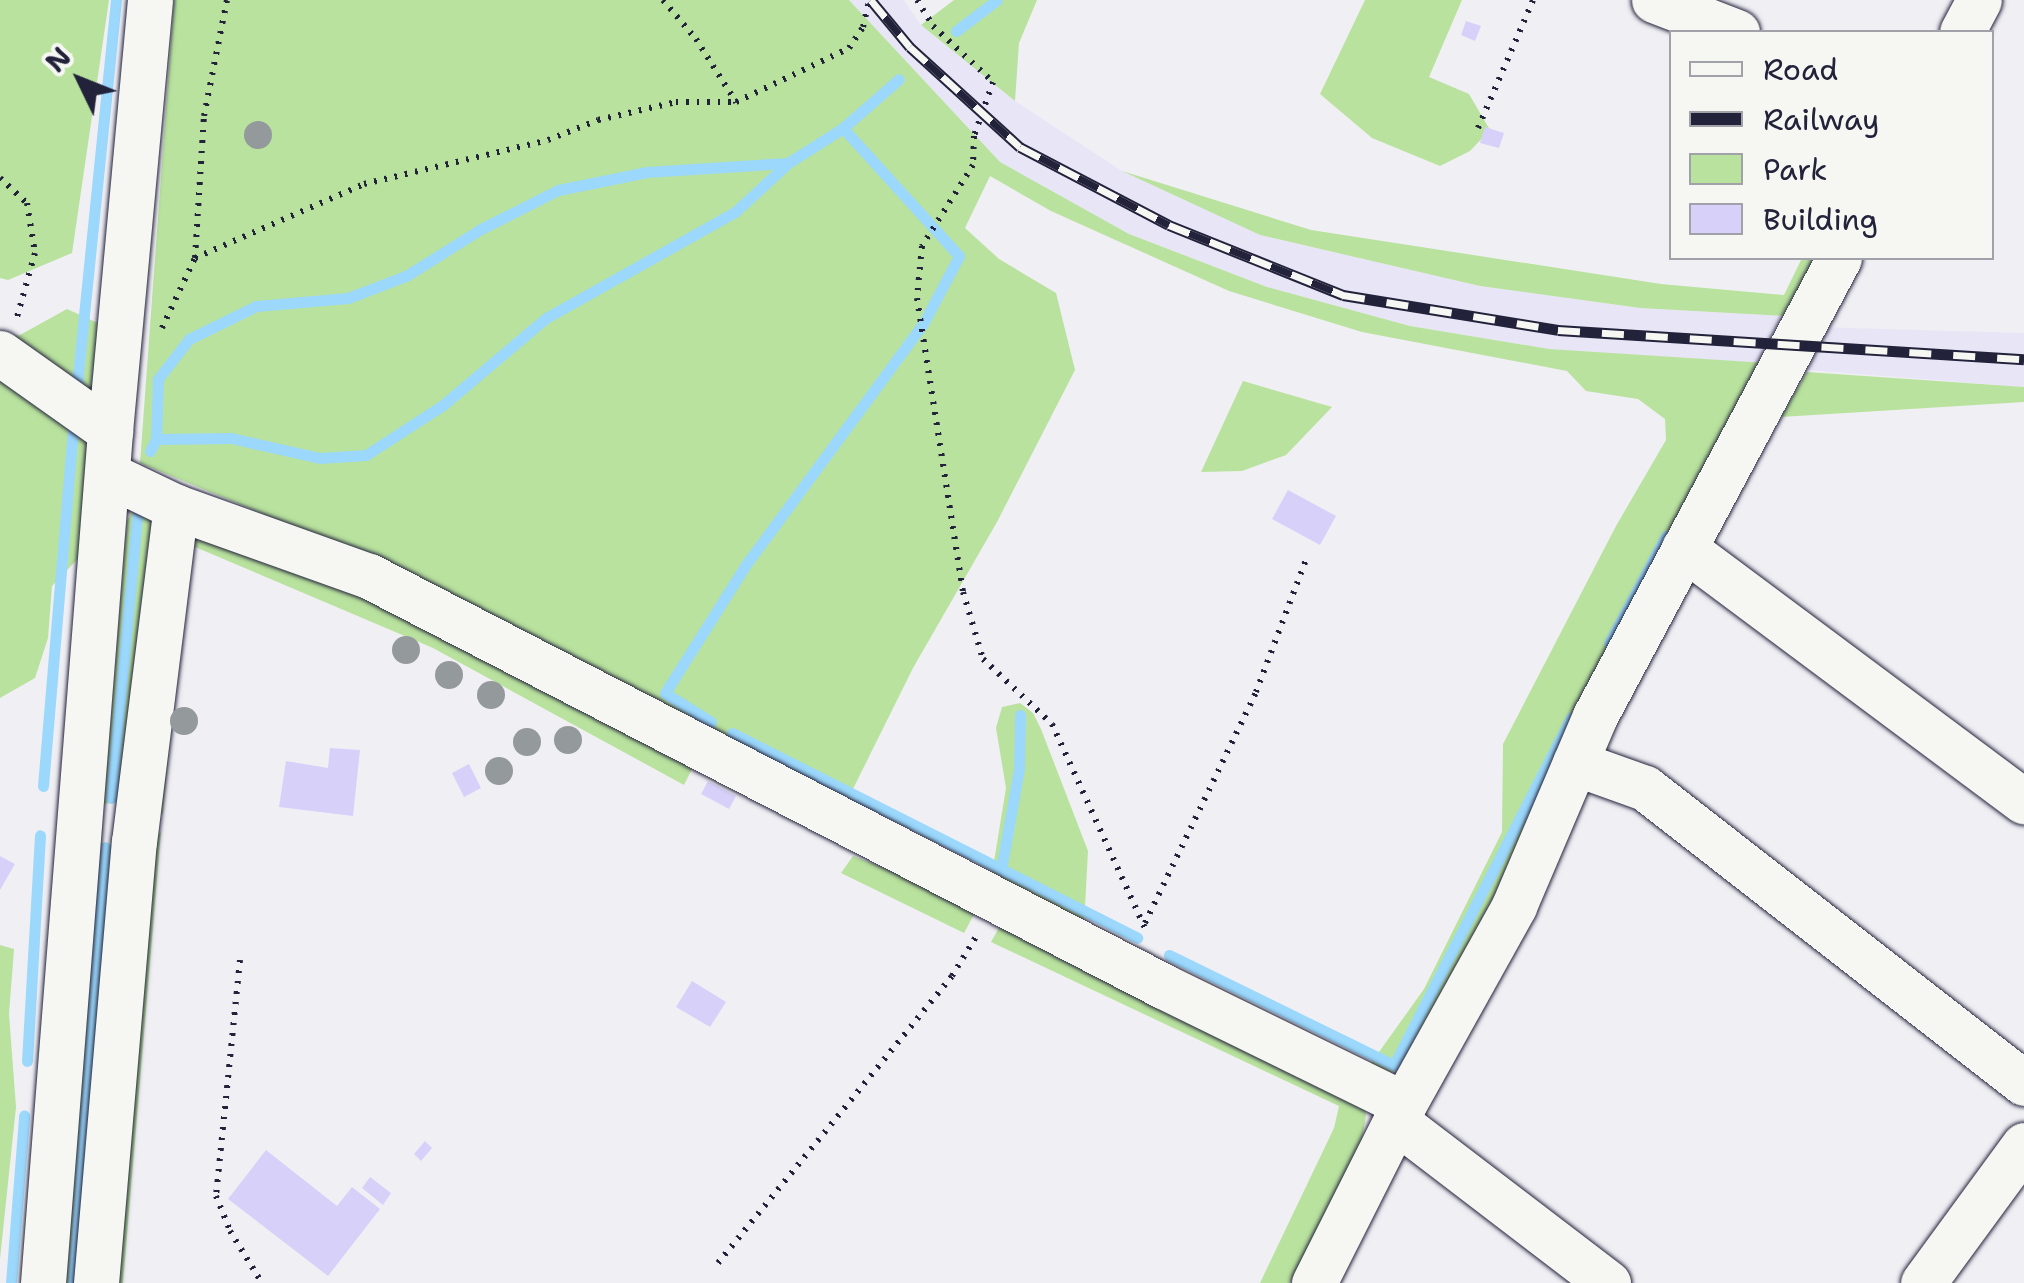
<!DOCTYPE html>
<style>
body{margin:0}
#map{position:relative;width:2024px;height:1283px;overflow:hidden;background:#f0eff4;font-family:"Shantell Sans",sans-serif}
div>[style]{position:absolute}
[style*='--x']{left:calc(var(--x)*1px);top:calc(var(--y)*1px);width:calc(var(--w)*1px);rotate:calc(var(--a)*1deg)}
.built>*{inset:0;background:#e8e6f6}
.green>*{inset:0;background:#b9e29e}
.stream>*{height:11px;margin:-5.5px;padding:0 5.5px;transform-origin:5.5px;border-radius:5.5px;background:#9bd8fc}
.building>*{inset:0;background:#d7d1fa}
.path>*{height:6px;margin-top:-3px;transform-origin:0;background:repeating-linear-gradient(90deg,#22223b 0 2.5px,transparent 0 10.5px)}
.roads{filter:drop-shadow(0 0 2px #22223b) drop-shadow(0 0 2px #22223b)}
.minor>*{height:45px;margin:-22.5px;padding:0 22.5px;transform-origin:22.5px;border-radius:22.5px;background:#f6f6f2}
.rail>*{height:11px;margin-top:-5.5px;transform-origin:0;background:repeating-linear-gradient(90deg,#f6f6f2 0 22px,#22223b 0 44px);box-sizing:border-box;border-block:2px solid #22223b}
.trees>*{width:28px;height:28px;margin:-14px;border-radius:50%;background:#94999c}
span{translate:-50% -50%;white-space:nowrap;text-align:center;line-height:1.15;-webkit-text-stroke:8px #f6f6f2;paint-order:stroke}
.legend{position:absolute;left:1669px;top:30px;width:325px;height:230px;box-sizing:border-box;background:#f6f6f2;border:2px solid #a1a1a9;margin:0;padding:12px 18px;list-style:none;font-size:30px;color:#22223b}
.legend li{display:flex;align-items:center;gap:20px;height:50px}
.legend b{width:50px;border:2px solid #a1a1a9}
.north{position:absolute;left:30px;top:30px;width:100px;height:100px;-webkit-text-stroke:8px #f6f6f2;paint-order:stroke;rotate:313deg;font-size:28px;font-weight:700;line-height:40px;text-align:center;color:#22223b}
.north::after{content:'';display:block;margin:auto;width:35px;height:45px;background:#22223b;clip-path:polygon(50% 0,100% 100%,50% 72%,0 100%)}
</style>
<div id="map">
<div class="built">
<i style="clip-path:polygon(849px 0,904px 0,921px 25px,1015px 101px,1122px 171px,1260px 235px,1480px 286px,1640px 308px,1785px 316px,1767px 363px,1670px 358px,1548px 349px,1410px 326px,1267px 287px,1129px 234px,1000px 162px)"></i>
<i style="clip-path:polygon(1815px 327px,2024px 333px,2024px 387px,1794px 369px)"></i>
</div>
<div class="green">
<i style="clip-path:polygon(0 0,109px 0,72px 253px,8px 280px,0 278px)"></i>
<i style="clip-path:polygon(174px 0,849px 0,1000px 162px,1129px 234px,1267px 287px,1410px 326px,1549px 349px,1767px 363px,1416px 1062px,1390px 1073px,1369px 1066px,1424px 989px,1502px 832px,1503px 744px,1616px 526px,1666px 440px,1665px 419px,1638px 399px,1586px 391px,1567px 371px,1362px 332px,1229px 291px,1051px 211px,990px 176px,965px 228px,999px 259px,1056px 293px,1075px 370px,997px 522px,913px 668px,846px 803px,341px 546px,140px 463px)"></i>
<i style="clip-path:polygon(954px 0,1037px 0,1019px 43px,1015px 101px,921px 25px)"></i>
<i style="clip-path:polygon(1365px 0,1462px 0,1429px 77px,1469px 94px,1490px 130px,1470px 151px,1440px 166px,1372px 138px,1320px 94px)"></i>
<i style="clip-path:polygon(1122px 171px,1311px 230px,1661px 284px,1784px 295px,1802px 258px,1824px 258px,1785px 316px,1640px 308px,1480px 286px,1260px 235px)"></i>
<i style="clip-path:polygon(67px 309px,100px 324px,87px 549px,52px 586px,48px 638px,35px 678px,0 698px,0 338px,20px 335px)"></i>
<i style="clip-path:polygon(1807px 372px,2024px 387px,2024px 402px,1781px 417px)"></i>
<i style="clip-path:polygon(1243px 381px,1332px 407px,1286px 455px,1242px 471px,1201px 472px)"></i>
<i style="clip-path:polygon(132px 512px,153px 518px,122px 801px,104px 804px,127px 521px)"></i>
<i style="clip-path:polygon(205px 528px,390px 601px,693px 767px,684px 785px,433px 648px,188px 544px,163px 814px,147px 813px,187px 544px)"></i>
<i style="clip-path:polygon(1020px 703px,1033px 713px,1041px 729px,1088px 851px,1084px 925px,991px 880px,1006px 788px,996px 728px,1002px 707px)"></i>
<i style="clip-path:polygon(161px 832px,123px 1283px,103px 1283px,142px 845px)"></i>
<i style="clip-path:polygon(97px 842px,116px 846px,85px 1283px,62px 1283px)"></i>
<i style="clip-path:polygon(853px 856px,979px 905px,964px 933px,841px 873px)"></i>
<i style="clip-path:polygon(1004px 919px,1361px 1099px,1366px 1115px,1362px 1140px,1290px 1283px,1260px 1283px,1334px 1128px,1339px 1106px,991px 942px)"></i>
<i style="clip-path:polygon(0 945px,14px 949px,9px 1014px,16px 1107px,0 1259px)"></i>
</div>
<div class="stream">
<i style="--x:956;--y:31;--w:51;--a:-37.1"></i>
<i style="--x:77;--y:384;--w:386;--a:-84.2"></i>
<i style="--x:156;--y:439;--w:75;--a:-0.8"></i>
<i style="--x:231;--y:438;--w:91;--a:12.7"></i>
<i style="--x:320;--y:458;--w:46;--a:-3.7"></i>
<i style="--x:366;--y:455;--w:92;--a:-33"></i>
<i style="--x:443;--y:405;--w:135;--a:-40.2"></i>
<i style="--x:546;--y:318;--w:217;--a:-29.3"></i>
<i style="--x:735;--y:212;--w:71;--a:-42.7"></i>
<i style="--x:150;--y:451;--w:13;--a:-63"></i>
<i style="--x:156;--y:439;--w:60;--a:-88.1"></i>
<i style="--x:158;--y:379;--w:51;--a:-52.2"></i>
<i style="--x:189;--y:339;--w:75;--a:-26.2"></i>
<i style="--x:256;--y:306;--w:92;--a:-5"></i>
<i style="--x:348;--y:298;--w:62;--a:-20.8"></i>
<i style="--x:406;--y:276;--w:89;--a:-32.1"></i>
<i style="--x:481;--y:229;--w:86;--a:-26.9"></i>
<i style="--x:558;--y:190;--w:91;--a:-11.4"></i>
<i style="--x:647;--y:172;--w:141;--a:-3.7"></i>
<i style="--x:788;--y:163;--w:65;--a:-32.5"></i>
<i style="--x:1609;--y:643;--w:121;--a:-62"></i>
<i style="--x:711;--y:722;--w:54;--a:-147.8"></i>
<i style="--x:665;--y:693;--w:150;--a:-57.8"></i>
<i style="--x:745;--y:566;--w:300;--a:-53.7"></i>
<i style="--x:923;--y:324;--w:77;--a:-62.1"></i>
<i style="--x:959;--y:256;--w:173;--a:-132.2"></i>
<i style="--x:843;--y:128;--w:74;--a:-41.2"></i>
<i style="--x:732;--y:733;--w:454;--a:26.8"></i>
<i style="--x:43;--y:786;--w:360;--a:-85.2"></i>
<i style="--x:111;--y:798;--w:282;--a:-84.7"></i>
<i style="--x:1001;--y:870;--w:103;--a:-79.9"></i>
<i style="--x:1019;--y:769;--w:54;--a:-88.9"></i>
<i style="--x:1169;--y:955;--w:250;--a:26.1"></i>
<i style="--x:1394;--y:1065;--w:390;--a:-63"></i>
<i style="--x:27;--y:1061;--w:226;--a:-86.7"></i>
<i style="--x:11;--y:1283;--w:168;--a:-85.5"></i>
<i style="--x:73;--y:1283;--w:437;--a:-85.8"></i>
</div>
<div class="building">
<i style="clip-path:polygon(1466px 21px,1481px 26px,1475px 41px,1461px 35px)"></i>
<i style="clip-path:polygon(1485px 127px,1504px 133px,1499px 148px,1480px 143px)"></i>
<i style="clip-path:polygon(1288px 490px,1336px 516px,1320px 545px,1272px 519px)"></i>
<i style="clip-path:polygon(330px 748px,360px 750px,353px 816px,279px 807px,286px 761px,328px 768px)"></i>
<i style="clip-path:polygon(469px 764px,481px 788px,464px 797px,452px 773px)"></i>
<i style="clip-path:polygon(708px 781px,736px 796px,729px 809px,701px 794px)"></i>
<i style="clip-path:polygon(0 856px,15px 864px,0 890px)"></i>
<i style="clip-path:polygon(692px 981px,726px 1002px,710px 1027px,676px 1007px)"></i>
<i style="clip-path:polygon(425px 1141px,432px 1148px,421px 1161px,414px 1154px)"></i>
<i style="clip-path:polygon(266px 1150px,337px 1206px,352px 1187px,380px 1209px,328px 1276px,228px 1199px)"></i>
<i style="clip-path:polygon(370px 1177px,391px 1193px,383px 1205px,362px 1188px)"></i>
</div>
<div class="path">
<i style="--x:663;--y:0;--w:51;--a:49.8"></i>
<i style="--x:696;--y:39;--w:75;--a:57.6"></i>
<i style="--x:917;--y:0;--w:31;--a:58"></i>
<i style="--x:933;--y:26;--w:82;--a:43"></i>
<i style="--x:993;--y:82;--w:57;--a:109.4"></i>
<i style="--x:974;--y:136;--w:29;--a:92"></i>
<i style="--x:973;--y:165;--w:96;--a:122.2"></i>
<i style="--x:922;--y:246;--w:52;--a:95.5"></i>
<i style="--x:917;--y:298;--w:298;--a:81.1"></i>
<i style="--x:963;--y:592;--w:70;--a:73.4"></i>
<i style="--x:983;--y:659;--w:95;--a:43.3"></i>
<i style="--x:1052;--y:724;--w:229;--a:65.5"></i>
<i style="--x:1478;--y:128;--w:139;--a:-66.7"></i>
<i style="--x:0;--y:178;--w:37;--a:43"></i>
<i style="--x:27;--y:203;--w:51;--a:80.9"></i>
<i style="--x:35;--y:253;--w:66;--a:105.7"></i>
<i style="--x:195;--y:258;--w:184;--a:-23.6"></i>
<i style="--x:364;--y:184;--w:189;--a:-13.4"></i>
<i style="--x:548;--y:140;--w:54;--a:-21.8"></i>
<i style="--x:598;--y:120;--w:80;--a:-13"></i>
<i style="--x:676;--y:102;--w:60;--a:0"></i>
<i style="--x:736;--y:102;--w:125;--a:-25.5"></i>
<i style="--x:849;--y:48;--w:25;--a:-56"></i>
<i style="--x:863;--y:27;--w:28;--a:-77"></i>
<i style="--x:162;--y:328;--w:77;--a:-64.8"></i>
<i style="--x:195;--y:258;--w:142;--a:-86.4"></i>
<i style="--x:204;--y:116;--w:118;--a:-78.8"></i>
<i style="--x:1145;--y:923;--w:256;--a:-64.3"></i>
<i style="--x:1256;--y:692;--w:144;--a:-69.3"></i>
<i style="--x:240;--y:960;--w:237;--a:95.8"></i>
<i style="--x:216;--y:1196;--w:38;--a:68"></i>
<i style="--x:230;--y:1231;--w:61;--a:58.4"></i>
<i style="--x:718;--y:1263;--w:370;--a:-50.8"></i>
<i style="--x:952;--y:976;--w:48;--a:-58.6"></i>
</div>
<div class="roads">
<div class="minor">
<i style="--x:1654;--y:0;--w:89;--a:21.1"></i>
<i style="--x:1962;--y:32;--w:36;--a:-62"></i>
<i style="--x:0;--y:353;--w:135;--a:35.3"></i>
<i style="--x:107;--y:474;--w:76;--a:25.6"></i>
<i style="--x:176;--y:507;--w:205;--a:19.7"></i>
<i style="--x:369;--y:576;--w:894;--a:27.31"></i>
<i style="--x:1163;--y:986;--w:268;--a:26.1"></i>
<i style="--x:1684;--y:548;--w:424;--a:36.7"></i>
<i style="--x:1575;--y:763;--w:74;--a:19.7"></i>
<i style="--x:1645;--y:788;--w:480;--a:37.9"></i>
<i style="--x:1396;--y:1121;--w:267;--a:37.4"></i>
<i style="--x:43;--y:1283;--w:855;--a:-85.5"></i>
<i style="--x:110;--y:431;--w:433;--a:-84.7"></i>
<i style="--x:96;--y:1283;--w:443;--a:-85.1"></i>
<i style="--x:134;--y:842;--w:338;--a:-82.9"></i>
<i style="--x:1314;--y:1283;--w:200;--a:-63.3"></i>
<i style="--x:1404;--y:1104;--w:227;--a:-60.9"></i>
<i style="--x:1514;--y:906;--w:207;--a:-66.9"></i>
<i style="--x:1595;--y:716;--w:519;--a:-61.95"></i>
<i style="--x:1923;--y:1283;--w:171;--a:-53.8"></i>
</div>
</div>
<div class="rail">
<i style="--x:871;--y:0;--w:61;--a:50.3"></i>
<i style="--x:910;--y:47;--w:149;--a:42.3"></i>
<i style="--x:1020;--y:147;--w:168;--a:27.6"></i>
<i style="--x:1169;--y:225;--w:188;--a:21.9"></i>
<i style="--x:1343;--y:295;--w:218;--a:9.2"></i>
<i style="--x:1558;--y:330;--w:467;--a:3.6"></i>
</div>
<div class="trees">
<i style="left:258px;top:135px"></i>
<i style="left:406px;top:650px"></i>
<i style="left:449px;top:675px"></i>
<i style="left:491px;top:695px"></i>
<i style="left:184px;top:721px"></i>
<i style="left:568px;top:740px"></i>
<i style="left:527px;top:742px"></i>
<i style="left:499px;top:771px"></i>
</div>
<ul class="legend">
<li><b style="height:12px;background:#f6f6f2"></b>Road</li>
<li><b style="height:12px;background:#22223b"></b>Railway</li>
<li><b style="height:28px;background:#b9e29e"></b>Park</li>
<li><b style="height:28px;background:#d7d1fa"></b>Building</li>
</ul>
<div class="north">N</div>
</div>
